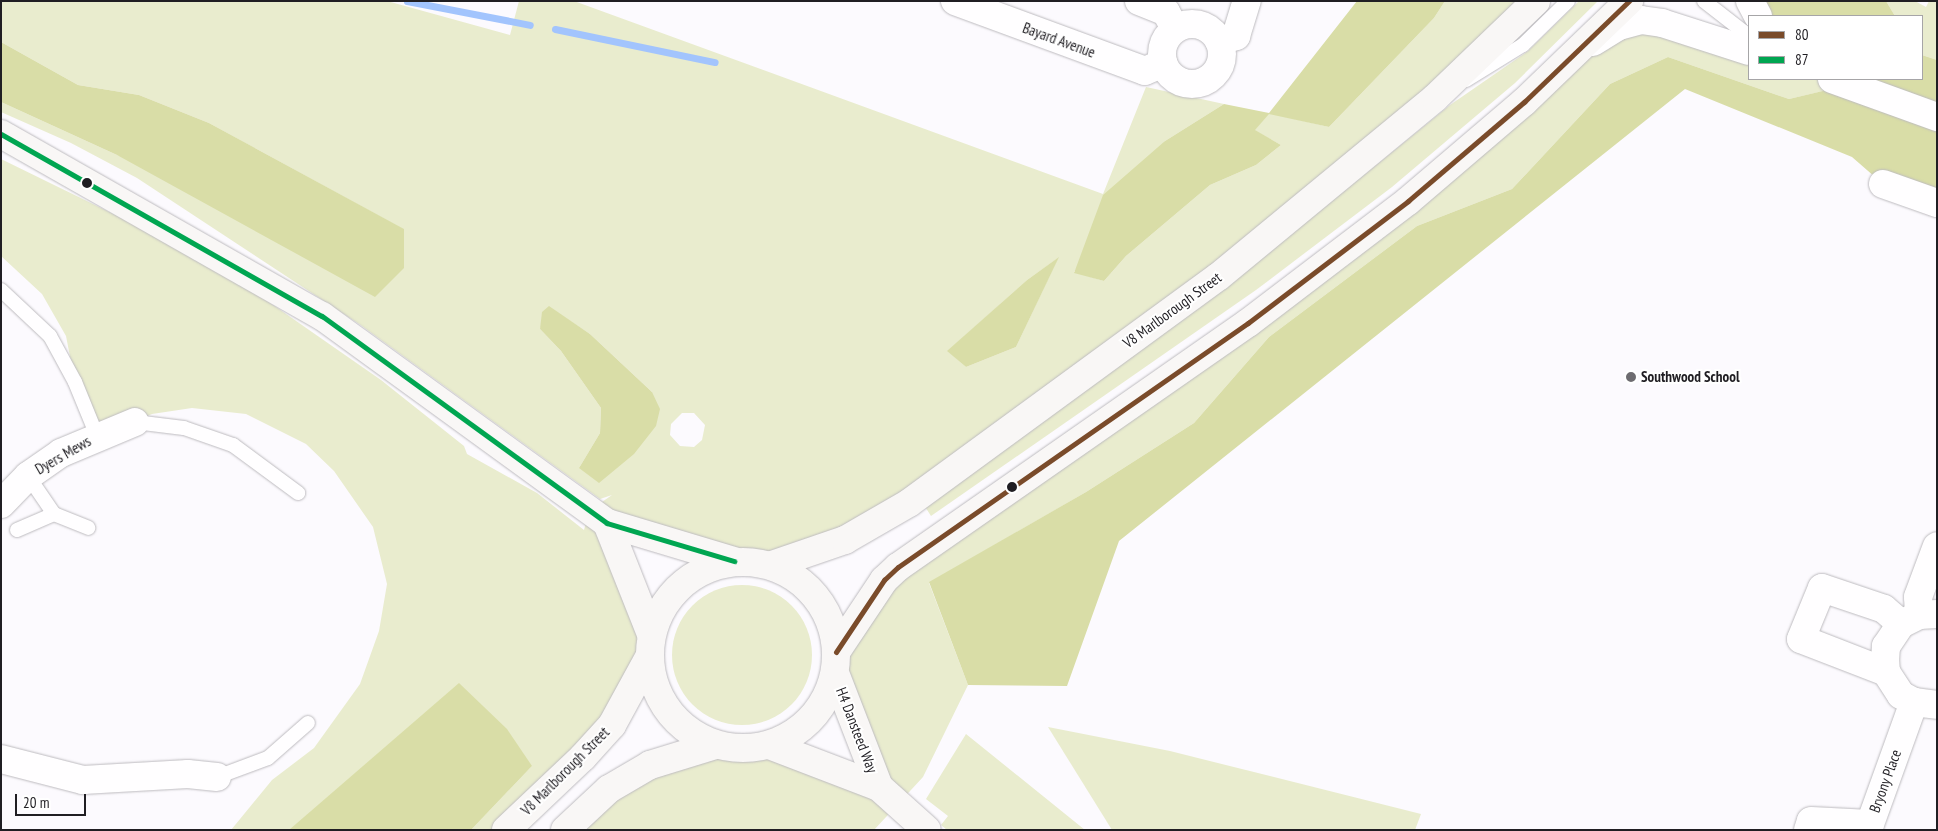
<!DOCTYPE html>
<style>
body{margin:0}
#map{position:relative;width:1938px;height:831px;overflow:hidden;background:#fcfafe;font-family:"PT Sans Narrow",sans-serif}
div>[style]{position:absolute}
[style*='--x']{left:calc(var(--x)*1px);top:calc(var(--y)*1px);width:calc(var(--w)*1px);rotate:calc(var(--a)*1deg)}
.green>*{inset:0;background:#e9ecce}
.round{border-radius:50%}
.forest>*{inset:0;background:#d9dda7}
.stream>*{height:7px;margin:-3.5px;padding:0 3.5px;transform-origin:3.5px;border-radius:3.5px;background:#a2c4fd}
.roads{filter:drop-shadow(0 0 1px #bdbbbf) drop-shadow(0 0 1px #bdbbbf)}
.lane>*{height:14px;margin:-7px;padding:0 7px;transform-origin:7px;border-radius:7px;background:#fffeff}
.street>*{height:28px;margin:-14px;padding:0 14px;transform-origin:14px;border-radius:14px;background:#fffeff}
.street>.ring{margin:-14px;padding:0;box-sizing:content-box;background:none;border:28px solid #fffeff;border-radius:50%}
.secondary>*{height:28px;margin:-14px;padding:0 14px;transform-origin:14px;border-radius:14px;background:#f9f7f6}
.secondary>.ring{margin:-14px;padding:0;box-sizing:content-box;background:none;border:28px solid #f9f7f6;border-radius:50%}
.bus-1>*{height:5px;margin:-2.5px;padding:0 2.5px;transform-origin:2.5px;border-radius:2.5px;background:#7a4b2a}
.bus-2>*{height:5px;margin:-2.5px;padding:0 2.5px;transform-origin:2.5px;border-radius:2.5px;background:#00a651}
.dots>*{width:14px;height:14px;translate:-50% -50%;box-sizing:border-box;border:2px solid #fff;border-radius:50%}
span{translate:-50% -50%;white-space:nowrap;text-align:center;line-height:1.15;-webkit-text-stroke:4px #fff;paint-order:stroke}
.street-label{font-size:15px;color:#201e23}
.poi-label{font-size:15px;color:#201e23;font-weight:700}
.left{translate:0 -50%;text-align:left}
.frame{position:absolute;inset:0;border:2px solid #201e23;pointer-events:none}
.legend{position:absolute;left:1748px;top:15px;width:175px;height:65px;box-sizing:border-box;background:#fff;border:1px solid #a6a5a7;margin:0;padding:6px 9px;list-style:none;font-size:15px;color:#201e23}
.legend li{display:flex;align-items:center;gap:10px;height:25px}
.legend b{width:25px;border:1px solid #a6a5a7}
.scale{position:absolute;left:15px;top:794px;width:71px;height:22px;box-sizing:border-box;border:2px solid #201e23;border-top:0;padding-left:6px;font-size:15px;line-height:18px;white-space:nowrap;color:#201e23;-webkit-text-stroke:4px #fff;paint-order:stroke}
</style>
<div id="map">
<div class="green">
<i style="clip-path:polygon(evenodd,1px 1px,387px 1px,510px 35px,519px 1px,574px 1px,1103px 194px,1146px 87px,1224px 104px,1165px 141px,1074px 272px,1104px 281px,1126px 256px,1210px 185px,1256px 165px,1281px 145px,1254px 130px,1269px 113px,1329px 127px,1434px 18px,1445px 1px,1536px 1px,1435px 98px,909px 503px,772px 565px,734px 561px,607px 524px,651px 634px,612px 725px,506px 830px,471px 830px,532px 766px,289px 830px,231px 830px,272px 780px,314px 748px,360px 684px,379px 631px,387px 584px,373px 527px,334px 471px,306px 444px,246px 414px,192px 408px,152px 414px,97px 436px,75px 382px,66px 336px,42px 294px,1px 256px,1px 159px,142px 228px,266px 300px,381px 380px,464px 446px,467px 454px,537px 493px,584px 530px,589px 511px,612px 495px,600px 499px,359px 324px,137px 178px,71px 143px,1px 112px,1px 102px,117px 155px,403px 229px,209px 123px,139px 95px,78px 85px,1px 42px,1px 1px,1058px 258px,1016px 347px,966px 367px,948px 351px,1027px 280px,1058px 258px,1px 1px,549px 307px,590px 334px,652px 392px,579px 468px,600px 433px,601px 408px,561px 351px,540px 329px,549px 307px,1px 1px,682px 413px,694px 413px,705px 425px,702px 440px,694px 447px,680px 446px,670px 435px,671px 424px,682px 413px)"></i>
<i style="clip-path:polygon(1579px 1px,1598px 1px,1515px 83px,1392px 187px,1256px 290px,931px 516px,922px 502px,1264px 256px,1450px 105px,1528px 51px)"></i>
<i style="clip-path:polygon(1886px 1px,1915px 1px,1926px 7px,1929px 1px,1937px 1px,1937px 60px,1922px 55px,1922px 16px,1895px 16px)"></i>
<i style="clip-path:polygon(1619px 26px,1749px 51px,1749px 79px,1832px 79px,1849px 85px,1789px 99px,1668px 57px,1610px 84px,1512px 189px,1417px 226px,1269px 337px,1194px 423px,1086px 492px,929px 583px,968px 685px,923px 777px,874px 830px,565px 830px,609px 789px,720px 746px,751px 748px,769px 745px,879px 787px,835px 673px,884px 580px,1091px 431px)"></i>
<i class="round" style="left:672px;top:585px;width:140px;height:140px"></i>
<i style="clip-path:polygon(1048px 727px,1170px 751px,1421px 814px,1415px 830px,1112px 830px)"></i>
<i style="clip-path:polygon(966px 734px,1085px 830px,947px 830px,941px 825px,948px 816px,926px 799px)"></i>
</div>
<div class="forest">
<i style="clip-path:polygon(1357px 1px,1445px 1px,1434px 18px,1329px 127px,1269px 114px,1255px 130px,1281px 145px,1256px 165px,1210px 185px,1126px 256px,1104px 281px,1074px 273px,1103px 195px,1165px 141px,1224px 104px,1269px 113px)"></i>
<i style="clip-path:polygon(1750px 1px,1886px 1px,1895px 16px,1758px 16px)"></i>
<i style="clip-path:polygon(1px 42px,78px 85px,139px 95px,209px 123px,404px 229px,404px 268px,375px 297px,117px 155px,1px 102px)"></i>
<i style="clip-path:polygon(1922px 55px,1937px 60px,1937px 203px,1883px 184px,1852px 157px,1685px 89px,1119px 541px,1067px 686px,968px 685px,929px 582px,1086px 492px,1194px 423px,1269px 337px,1417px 226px,1512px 189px,1610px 84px,1668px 57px,1789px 99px,1848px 85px,1832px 79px,1922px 79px)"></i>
<i style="clip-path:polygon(1059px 257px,1016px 347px,966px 367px,947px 351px,1027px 280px)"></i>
<i style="clip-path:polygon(549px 306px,590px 334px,652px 392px,660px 409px,656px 426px,634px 454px,599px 483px,579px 468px,600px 433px,601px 408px,561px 351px,540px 329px,542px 312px)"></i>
<i style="clip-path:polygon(459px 683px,507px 729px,532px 766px,471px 830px,289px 830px)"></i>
</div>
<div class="stream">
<i style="--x:407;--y:1;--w:125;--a:11"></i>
<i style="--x:555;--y:29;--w:163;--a:11.7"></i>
</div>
<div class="roads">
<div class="lane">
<i style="--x:1704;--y:1;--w:57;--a:37.9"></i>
<i style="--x:1466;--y:80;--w:67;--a:-31.6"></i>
<i style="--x:1523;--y:45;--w:63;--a:-44.4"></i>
<i style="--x:1;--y:290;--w:67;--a:43.2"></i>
<i style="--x:50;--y:336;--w:52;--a:61.5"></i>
<i style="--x:75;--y:382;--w:58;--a:67.8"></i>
<i style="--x:135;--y:422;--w:49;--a:7"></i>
<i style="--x:184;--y:428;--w:52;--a:19.1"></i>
<i style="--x:233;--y:445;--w:81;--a:36.4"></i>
<i style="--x:28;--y:476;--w:46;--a:55.6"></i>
<i style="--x:54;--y:514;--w:37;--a:22"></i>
<i style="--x:17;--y:530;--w:40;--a:-23.4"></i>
<i style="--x:217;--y:777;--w:54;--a:-20.4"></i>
<i style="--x:268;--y:758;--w:53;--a:-41.2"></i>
</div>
<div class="street">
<i style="--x:955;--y:1;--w:202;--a:20.2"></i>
<i style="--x:1145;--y:71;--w:20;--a:-24"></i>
<i style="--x:1139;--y:1;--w:29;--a:22"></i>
<i style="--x:1166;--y:12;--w:19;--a:62"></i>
<i style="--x:1750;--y:1;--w:17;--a:62"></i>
<i class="ring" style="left:1162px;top:24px;width:32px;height:32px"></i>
<i style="--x:1219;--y:41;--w:18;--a:-16"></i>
<i style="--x:1236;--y:36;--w:37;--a:-73"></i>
<i style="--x:1593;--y:42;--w:31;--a:-32"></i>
<i style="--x:1619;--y:26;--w:23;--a:-15"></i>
<i style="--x:1641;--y:20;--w:21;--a:8"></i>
<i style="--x:1662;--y:23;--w:91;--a:17.8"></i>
<i style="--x:1832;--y:79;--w:112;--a:19.9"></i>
<i style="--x:1883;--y:184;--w:57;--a:19.4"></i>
<i style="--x:1;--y:504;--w:39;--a:-46"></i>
<i style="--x:28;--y:476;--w:40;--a:-34.9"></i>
<i style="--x:61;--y:453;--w:80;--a:-22.7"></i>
<i style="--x:1937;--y:614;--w:18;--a:177"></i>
<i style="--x:1919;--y:615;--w:20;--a:153"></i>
<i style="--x:1901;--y:624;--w:27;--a:124"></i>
<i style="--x:1886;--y:646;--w:13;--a:94"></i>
<i style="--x:1885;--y:659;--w:13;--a:86"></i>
<i style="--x:1886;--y:672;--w:27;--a:57"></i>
<i style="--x:1901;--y:695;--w:15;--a:28"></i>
<i style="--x:1914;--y:702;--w:23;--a:7"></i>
<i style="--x:1919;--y:615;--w:18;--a:-93"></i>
<i style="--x:1918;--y:597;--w:54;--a:-69.6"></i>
<i style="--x:1886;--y:672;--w:91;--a:-158.8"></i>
<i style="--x:1801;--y:639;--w:55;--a:-67.6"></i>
<i style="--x:1822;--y:588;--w:65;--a:18.7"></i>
<i style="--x:1884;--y:609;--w:23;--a:41"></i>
<i style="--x:1;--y:759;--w:85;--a:14.4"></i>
<i style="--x:83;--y:780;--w:105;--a:-3.3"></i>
<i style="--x:188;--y:774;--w:29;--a:6"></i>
<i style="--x:1808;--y:830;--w:9;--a:-72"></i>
<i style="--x:1811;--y:821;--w:59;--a:2.9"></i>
<i style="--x:1870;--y:824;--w:130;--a:-70.2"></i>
</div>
<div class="secondary">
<i style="--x:1;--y:134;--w:369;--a:29.6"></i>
<i style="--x:322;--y:316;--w:352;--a:36"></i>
<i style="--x:607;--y:523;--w:133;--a:16.7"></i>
<i style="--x:607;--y:523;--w:119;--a:68.4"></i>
<i class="ring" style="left:650px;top:562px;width:158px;height:158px"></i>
<i style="--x:772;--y:565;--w:77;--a:-18.9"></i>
<i style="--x:845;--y:540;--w:74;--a:-30"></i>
<i style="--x:909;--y:503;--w:383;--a:-36.2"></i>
<i style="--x:1218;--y:277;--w:281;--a:-39.5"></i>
<i style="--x:1435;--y:98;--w:140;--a:-43.8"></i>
<i style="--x:836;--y:652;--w:87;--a:-56.3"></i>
<i style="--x:884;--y:580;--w:19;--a:-43"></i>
<i style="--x:898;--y:567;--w:427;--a:-34.9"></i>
<i style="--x:1248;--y:323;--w:201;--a:-37.3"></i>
<i style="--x:1408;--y:201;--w:153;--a:-40.5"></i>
<i style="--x:1524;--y:102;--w:146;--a:-43.9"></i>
<i style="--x:835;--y:673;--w:122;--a:68.9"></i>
<i style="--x:769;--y:745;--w:118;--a:20.9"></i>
<i style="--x:879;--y:787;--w:64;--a:41.9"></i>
<i style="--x:506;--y:830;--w:106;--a:-43.5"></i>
<i style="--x:583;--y:757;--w:43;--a:-47.8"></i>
<i style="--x:612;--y:725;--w:77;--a:-61.4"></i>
<i style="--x:565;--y:830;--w:60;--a:-43"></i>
<i style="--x:609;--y:789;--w:48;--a:-30.3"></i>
<i style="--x:650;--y:765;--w:68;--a:-17.1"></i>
</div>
</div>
<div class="bus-1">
<i style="--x:836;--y:652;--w:87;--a:-56.3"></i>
<i style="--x:884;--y:580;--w:19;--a:-43"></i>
<i style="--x:898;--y:567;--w:427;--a:-34.9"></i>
<i style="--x:1248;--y:323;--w:201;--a:-37.3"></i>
<i style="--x:1408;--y:201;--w:153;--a:-40.5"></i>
<i style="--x:1524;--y:102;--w:146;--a:-43.9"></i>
</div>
<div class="bus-2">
<i style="--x:1;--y:134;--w:369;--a:29.6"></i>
<i style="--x:322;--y:316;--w:352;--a:36"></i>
<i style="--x:607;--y:523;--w:133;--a:16.7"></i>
</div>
<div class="dots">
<i style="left:87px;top:183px;background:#201e23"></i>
<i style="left:1631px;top:377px;background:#6d6b70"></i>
<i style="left:1012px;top:487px;background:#201e23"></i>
</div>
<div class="street-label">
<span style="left:1059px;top:40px;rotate:20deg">Bayard Avenue</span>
<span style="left:1172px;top:310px;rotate:-36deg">V8 Marlborough Street</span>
<span style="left:63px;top:455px;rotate:-30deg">Dyers Mews</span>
<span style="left:857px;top:730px;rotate:69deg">H4 Dansteed Way</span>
<span style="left:565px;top:771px;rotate:-45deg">V8 Marlborough Street</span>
<span style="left:1885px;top:781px;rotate:-70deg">Bryony Place</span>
</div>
<div class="poi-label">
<span class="left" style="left:1641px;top:377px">Southwood School</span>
</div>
<div class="frame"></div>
<ul class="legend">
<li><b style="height:6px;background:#7a4b2a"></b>80</li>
<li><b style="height:6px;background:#00a651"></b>87</li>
</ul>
<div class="scale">20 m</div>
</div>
